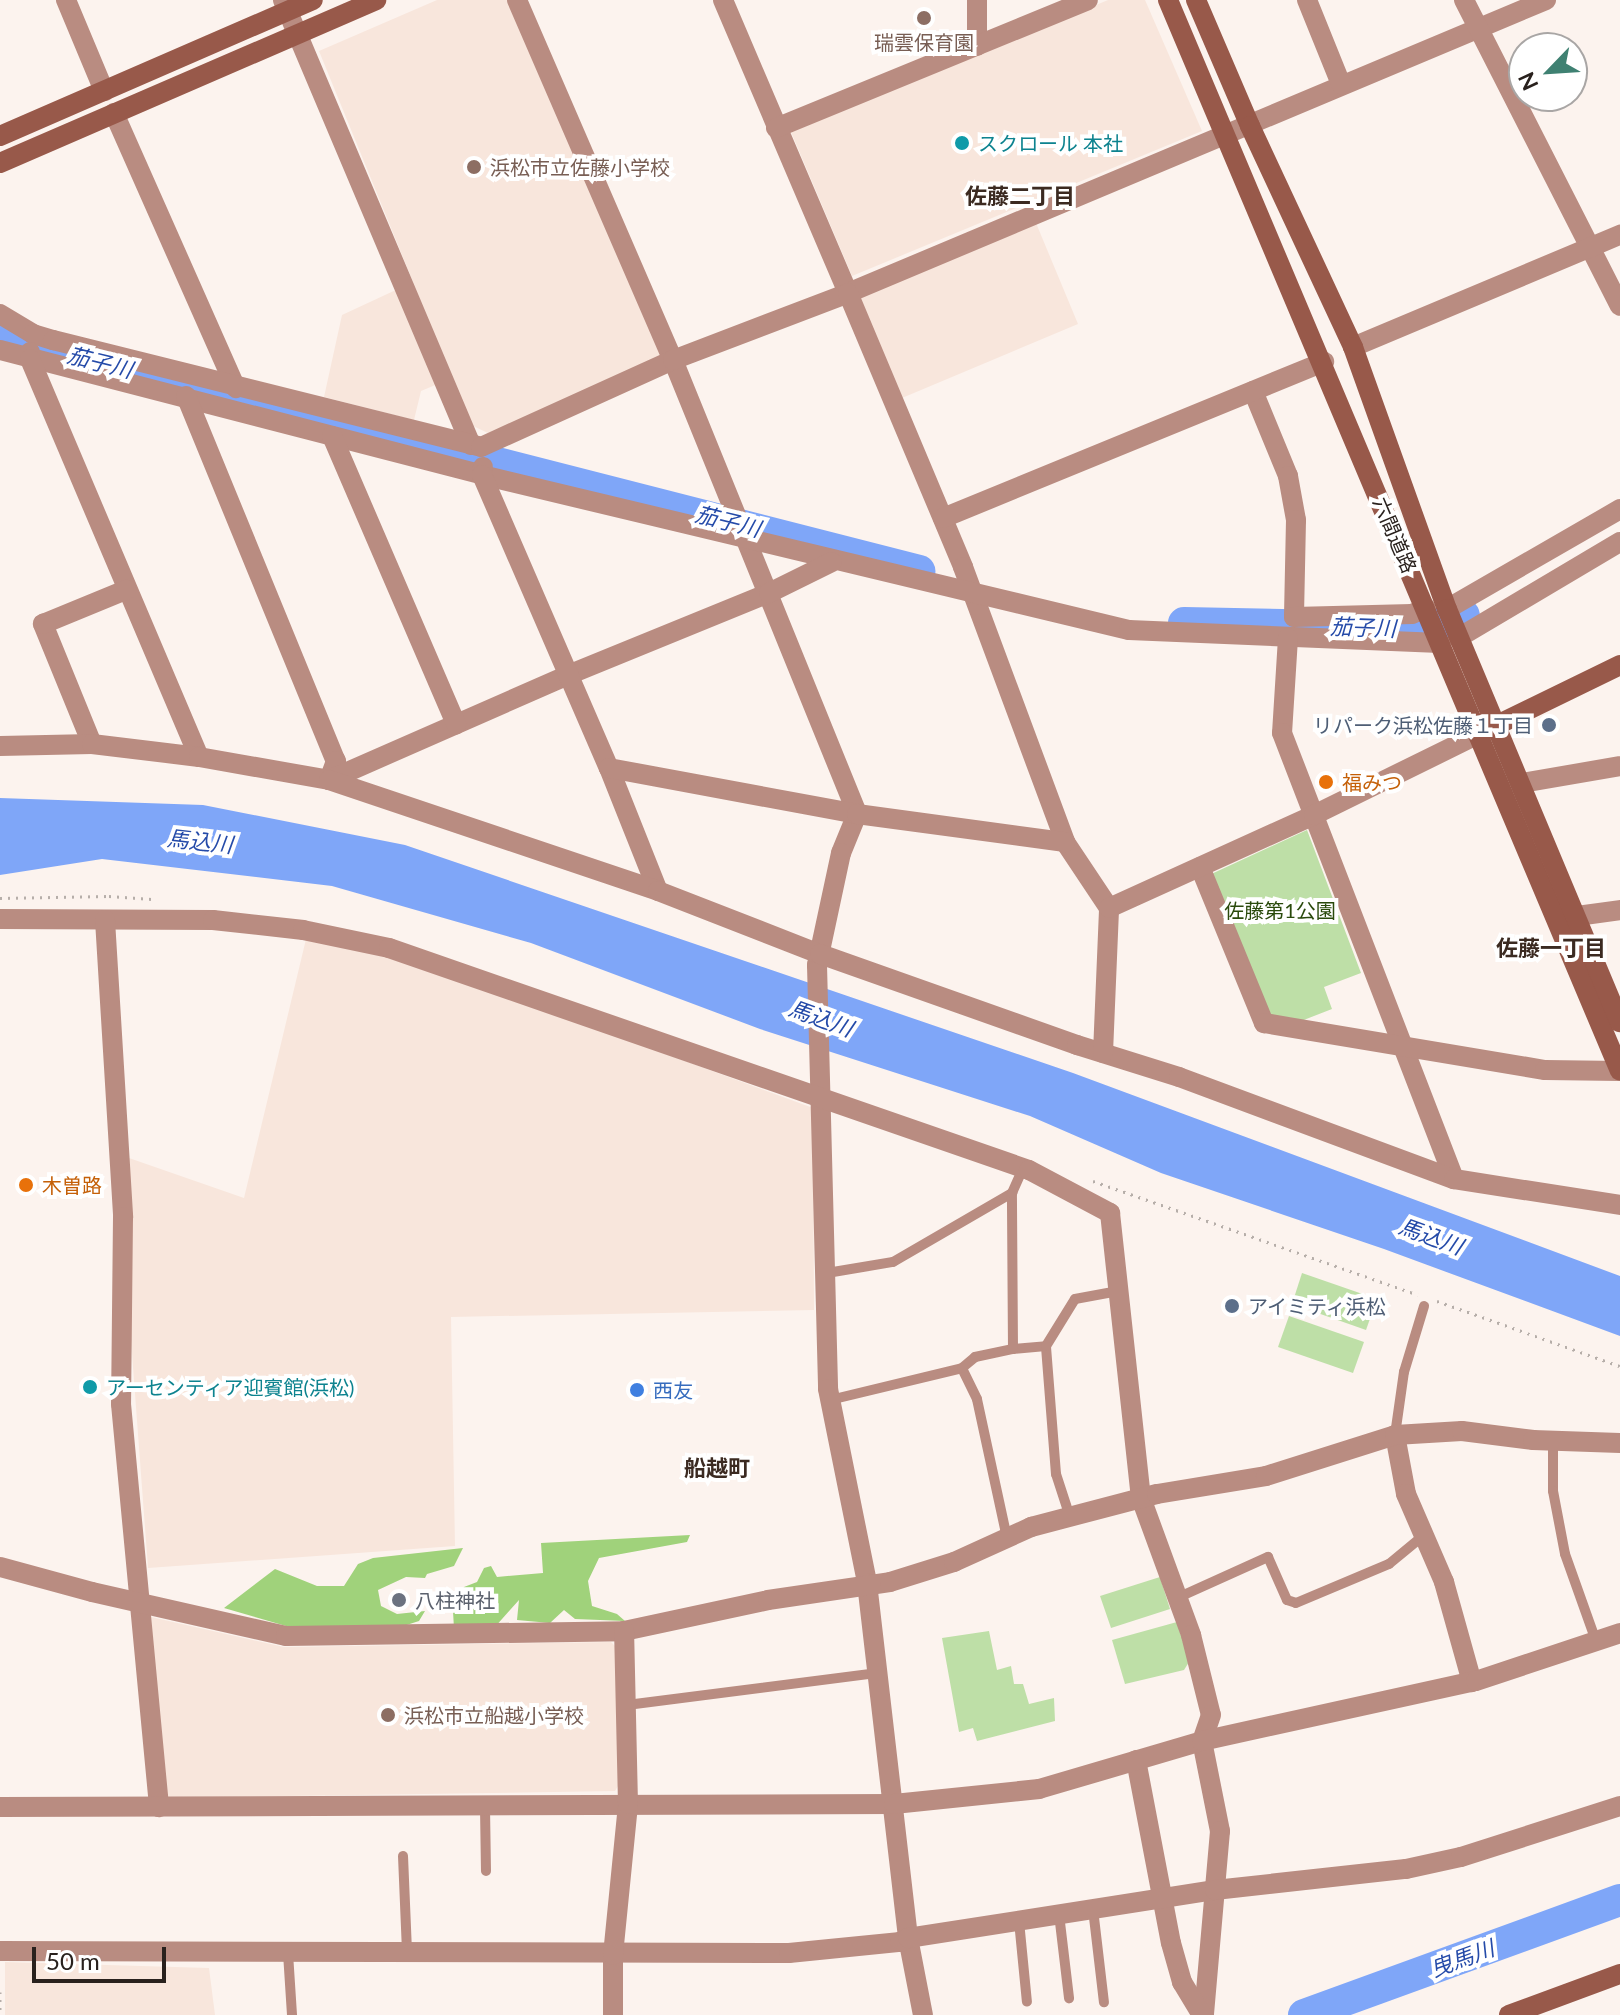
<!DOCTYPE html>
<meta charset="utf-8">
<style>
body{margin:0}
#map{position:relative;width:1620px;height:2015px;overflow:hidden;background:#fcf3ee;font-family:Lato,"Noto Sans JP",sans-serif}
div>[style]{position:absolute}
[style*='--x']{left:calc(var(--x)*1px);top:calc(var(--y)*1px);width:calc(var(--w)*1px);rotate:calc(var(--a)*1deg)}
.built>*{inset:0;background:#f8e6dc}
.green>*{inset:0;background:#bedfa7}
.forest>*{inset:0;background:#a0d27b}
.water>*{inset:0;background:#7fa6f8}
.river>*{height:32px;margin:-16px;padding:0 16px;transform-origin:16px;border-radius:16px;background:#7fa6f8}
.path>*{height:3px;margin-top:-1.5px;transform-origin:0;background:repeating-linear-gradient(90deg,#b6aea9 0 2px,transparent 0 8px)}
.lane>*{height:10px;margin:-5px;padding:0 5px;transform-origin:5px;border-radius:5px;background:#b98c81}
.street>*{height:20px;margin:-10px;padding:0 10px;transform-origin:10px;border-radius:10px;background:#b98c81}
.secondary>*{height:20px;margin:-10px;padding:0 10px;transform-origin:10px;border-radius:10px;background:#98594a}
.dots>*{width:22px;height:22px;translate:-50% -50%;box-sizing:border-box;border:4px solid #fff;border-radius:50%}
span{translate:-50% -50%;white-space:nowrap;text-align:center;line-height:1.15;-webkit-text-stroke:8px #fff;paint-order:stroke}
.education-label{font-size:20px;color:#785e54}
.left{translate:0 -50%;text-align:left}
.culture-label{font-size:20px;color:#0d838f}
.street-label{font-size:20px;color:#29211d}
.service-label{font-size:20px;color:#4e5e75}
.right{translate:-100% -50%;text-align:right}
.food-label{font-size:20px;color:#c56008}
.park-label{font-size:20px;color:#2a4a0c}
.shop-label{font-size:20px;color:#366cbe}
.worship-label{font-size:20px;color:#5b616d}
.neighbourhood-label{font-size:22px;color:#3b2a21;font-weight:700}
.water-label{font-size:22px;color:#254ba9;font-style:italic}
.north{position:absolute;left:1508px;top:32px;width:80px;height:80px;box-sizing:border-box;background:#fff;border:2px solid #a9a6a5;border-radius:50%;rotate:245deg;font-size:22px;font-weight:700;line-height:32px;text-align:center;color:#29211d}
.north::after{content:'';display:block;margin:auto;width:28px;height:36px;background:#3f8172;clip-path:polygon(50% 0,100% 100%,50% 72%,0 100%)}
.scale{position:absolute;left:32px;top:1947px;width:134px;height:36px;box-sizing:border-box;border:4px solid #29211d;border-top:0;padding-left:10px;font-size:24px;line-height:28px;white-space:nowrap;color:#29211d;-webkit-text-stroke:6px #fff;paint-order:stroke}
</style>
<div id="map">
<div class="built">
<i style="clip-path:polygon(437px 0,509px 0,665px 359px,488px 433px,471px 425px,452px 378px,421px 391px,414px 420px,324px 397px,342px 315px,413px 282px,319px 51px)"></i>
<i style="clip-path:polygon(1108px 0,1145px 0,1202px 131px,852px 276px,791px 132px)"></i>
<i style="clip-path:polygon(1036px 223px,1078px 324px,902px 398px,860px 297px)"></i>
<i style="clip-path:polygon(307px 935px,397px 955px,813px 1108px,814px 1310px,451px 1317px,455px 1546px,148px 1568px,128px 1300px,129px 1158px,244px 1198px)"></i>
<i style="clip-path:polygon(151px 1617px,284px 1647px,611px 1642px,618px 1649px,621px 1781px,615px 1791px,163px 1798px)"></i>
<i style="clip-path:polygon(5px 1962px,209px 1968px,215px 2015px,5px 2015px)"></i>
</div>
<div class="green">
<i style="clip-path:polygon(1307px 830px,1361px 973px,1324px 987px,1332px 1009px,1296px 1023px,1266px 1018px,1207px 876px)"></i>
<i style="clip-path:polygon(1302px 1273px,1377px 1299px,1366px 1330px,1292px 1304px)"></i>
<i style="clip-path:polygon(1289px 1316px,1364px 1342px,1353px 1373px,1278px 1347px)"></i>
<i style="clip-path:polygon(1160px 1577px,1170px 1609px,1111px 1628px,1100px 1596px)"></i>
<i style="clip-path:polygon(1177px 1622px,1189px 1662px,1184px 1670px,1125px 1684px,1112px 1640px)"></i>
<i style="clip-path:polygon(989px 1631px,997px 1670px,1011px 1666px,1014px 1684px,1023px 1684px,1029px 1704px,1054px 1698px,1055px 1721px,977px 1741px,973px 1728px,959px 1732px,942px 1638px)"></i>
</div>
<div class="forest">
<i style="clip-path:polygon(690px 1535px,687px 1542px,599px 1558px,588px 1581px,592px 1606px,617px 1614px,625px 1621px,575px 1619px,564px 1610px,550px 1623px,517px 1620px,519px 1600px,494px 1628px,454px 1629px,453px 1611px,464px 1587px,477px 1582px,484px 1568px,491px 1566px,497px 1577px,543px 1573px,541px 1543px)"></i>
<i style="clip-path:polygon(463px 1548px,454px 1566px,427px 1574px,425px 1578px,406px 1577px,378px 1590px,381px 1606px,397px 1614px,425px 1611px,419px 1621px,391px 1630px,286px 1626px,224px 1608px,275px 1569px,317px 1586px,344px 1586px,358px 1564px,373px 1558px)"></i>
</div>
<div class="water">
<i style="clip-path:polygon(0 798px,203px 805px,405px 845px,1073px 1073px,1620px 1276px,1620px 1336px,1384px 1249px,1161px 1173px,1030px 1116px,760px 1029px,531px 943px,332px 886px,102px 859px,0 875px)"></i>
</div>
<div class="river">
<i style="--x:0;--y:336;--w:949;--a:14.34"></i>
<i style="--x:1184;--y:623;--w:244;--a:1.2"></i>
<i style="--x:1428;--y:628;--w:38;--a:-20"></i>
<i style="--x:1304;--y:2015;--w:336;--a:-20"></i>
</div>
<div class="path">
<i style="--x:0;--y:898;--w:109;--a:-1.1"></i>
<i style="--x:109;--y:896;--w:43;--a:4"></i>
<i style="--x:1093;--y:1181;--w:344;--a:19.3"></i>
<i style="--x:1437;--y:1301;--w:194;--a:19.6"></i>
<i style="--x:0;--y:1992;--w:23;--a:90"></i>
</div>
<div class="lane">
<i style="--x:827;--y:1273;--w:67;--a:-9.5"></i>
<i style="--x:893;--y:1262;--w:138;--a:-30.1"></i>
<i style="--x:1013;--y:1349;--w:33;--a:-5"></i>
<i style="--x:830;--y:1400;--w:136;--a:-13.6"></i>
<i style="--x:1395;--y:1435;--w:64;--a:-81.9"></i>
<i style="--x:1404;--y:1372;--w:69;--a:-73.1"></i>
<i style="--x:1553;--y:1441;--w:50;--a:90"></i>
<i style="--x:1553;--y:1491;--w:64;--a:79.2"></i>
<i style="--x:1565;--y:1554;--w:92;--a:70.4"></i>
<i style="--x:1070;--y:1517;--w:45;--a:-108"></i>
<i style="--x:1056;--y:1474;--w:128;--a:-94.5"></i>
<i style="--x:1046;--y:1346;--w:55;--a:-58.3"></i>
<i style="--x:1075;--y:1299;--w:44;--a:-10.5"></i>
<i style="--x:1007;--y:1538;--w:142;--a:-102.2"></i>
<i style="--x:977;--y:1399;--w:34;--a:-116"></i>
<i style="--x:962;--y:1368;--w:17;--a:-40"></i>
<i style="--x:975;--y:1357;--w:39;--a:-12"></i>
<i style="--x:1013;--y:1349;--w:156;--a:-90.4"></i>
<i style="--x:1012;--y:1193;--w:27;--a:-66"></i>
<i style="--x:1177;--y:1598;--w:100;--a:-24.3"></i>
<i style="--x:1268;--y:1557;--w:47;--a:66.2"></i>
<i style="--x:1287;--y:1600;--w:9;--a:18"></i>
<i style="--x:1296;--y:1603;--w:101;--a:-22.8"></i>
<i style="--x:1389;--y:1564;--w:45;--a:-39.6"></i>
<i style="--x:627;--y:1705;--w:251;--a:-7.3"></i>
<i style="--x:485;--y:1808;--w:63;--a:89.1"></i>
<i style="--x:403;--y:1856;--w:96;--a:87.6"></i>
<i style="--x:1093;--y:1909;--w:94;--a:83.3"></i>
<i style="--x:1059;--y:1914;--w:85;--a:83.2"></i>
<i style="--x:1019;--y:1921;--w:81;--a:84.4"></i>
<i style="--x:288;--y:1953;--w:62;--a:86.3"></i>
</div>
<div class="street">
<i style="--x:66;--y:0;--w:99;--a:67.3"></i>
<i style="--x:283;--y:0;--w:483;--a:67.1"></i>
<i style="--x:517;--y:0;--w:392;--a:66.6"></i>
<i style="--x:673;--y:360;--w:490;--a:67.9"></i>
<i style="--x:857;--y:814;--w:42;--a:112.3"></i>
<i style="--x:841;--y:853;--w:115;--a:102.1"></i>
<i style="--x:817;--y:965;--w:424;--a:88.5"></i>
<i style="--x:828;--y:1389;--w:198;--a:78.6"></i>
<i style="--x:867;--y:1583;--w:357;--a:83.4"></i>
<i style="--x:908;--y:1938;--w:78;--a:79"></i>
<i style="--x:723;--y:0;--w:319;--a:66.9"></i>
<i style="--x:848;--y:293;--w:757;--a:-22.77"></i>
<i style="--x:1307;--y:0;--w:91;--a:68"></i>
<i style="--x:1464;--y:0;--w:343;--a:63"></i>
<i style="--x:977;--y:46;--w:46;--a:-90"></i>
<i style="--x:114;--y:113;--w:301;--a:66.1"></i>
<i style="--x:776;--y:128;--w:337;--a:-22.3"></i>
<i style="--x:0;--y:314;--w:39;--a:31"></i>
<i style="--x:33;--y:334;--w:21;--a:17"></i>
<i style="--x:53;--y:340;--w:441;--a:14"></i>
<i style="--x:481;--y:447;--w:211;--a:-24.4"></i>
<i style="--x:673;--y:360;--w:187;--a:-20.9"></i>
<i style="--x:848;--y:293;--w:297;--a:67.2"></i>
<i style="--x:963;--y:567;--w:293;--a:69.6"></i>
<i style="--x:1065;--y:842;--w:79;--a:56.3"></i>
<i style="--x:1353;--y:347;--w:290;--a:-22.8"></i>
<i style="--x:0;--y:350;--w:498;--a:14.5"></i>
<i style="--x:482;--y:475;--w:665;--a:13.47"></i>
<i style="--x:1129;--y:630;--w:311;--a:2.4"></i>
<i style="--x:30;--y:352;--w:7;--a:90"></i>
<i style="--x:30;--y:359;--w:432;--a:67"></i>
<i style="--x:1253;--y:391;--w:92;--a:67.6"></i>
<i style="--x:1288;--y:476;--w:45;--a:79.7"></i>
<i style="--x:1296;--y:520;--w:97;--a:91.2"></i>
<i style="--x:1294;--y:617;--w:118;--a:-1.5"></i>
<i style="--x:1412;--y:614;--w:15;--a:-23"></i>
<i style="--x:186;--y:396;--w:395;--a:67.7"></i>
<i style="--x:336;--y:761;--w:20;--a:110"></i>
<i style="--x:329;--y:780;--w:261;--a:-23.7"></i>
<i style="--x:568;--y:675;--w:217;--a:-22.2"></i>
<i style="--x:769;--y:593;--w:70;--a:-26.2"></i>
<i style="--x:332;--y:436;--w:314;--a:66.7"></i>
<i style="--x:483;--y:467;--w:8;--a:97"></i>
<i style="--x:482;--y:475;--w:319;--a:66.6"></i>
<i style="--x:609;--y:768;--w:132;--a:68.3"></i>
<i style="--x:943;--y:518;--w:412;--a:-22.3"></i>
<i style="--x:1447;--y:609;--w:200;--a:-30"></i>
<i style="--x:1288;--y:638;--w:95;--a:93.6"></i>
<i style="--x:1282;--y:733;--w:478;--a:68.9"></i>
<i style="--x:1458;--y:638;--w:188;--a:-30.7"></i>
<i style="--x:92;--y:744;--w:130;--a:-112.2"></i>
<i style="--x:43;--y:624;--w:90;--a:-22.3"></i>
<i style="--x:0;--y:746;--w:92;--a:-1.2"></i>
<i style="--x:92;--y:744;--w:108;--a:6.9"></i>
<i style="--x:199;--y:757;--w:132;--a:10"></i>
<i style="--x:329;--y:780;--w:347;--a:18.6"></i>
<i style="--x:658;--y:891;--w:174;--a:21.3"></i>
<i style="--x:820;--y:954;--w:273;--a:19.5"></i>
<i style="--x:1077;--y:1045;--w:107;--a:17.4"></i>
<i style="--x:1179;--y:1077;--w:293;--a:20.4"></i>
<i style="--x:1454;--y:1179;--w:168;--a:8.9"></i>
<i style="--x:609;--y:768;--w:252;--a:10.5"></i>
<i style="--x:857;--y:814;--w:210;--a:7.7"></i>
<i style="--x:1522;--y:783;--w:99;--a:-9.8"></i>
<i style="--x:1200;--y:867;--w:169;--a:67.7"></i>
<i style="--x:1264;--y:1023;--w:285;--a:9.5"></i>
<i style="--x:1545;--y:1070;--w:75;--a:0.8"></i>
<i style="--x:1577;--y:916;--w:43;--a:-7.9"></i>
<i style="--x:0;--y:919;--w:213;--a:0.3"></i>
<i style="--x:213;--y:920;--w:91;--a:6.3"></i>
<i style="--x:303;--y:930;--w:88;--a:11.8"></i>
<i style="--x:389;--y:948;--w:677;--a:19.13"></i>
<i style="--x:1029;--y:1170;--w:92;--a:28"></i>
<i style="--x:1110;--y:1213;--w:287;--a:83.8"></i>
<i style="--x:1141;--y:1498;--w:146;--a:69.9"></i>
<i style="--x:1191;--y:1635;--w:82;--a:76"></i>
<i style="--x:1211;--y:1715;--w:28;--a:109"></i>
<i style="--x:1202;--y:1741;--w:92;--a:78.7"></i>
<i style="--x:1220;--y:1831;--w:185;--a:95"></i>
<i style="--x:105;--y:920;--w:298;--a:86.5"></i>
<i style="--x:123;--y:1217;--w:187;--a:90.6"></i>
<i style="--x:121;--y:1404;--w:405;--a:84.6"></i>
<i style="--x:1103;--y:1053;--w:145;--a:-87.6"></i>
<i style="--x:1109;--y:908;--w:225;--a:-24.4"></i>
<i style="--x:1314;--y:815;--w:199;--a:-26.2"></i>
<i style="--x:1395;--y:1435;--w:60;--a:79.4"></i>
<i style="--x:1406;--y:1494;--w:96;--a:66.6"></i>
<i style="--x:1444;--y:1582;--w:104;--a:74.4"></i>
<i style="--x:0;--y:1567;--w:95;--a:15.2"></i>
<i style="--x:92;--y:1592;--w:199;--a:12.8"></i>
<i style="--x:286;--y:1636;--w:338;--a:-0.8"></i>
<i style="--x:624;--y:1631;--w:147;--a:-12.1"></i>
<i style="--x:768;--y:1600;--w:123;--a:-8.4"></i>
<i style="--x:890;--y:1582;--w:67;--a:-17.4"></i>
<i style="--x:954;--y:1562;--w:85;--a:-24.4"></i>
<i style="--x:1031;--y:1527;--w:130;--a:-14.7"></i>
<i style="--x:1157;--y:1494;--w:110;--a:-9.4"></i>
<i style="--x:1266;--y:1476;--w:135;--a:-17.6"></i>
<i style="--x:1395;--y:1435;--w:67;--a:-3.4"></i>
<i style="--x:1462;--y:1431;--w:72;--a:7.2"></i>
<i style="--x:1533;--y:1440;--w:87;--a:2"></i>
<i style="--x:1136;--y:1760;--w:186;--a:79.2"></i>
<i style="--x:1171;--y:1943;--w:41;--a:74.2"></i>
<i style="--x:1182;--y:1982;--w:39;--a:59"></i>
<i style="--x:0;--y:1807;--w:894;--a:-0.19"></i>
<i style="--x:894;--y:1804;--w:146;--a:-5.9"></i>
<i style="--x:1039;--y:1789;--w:170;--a:-16.4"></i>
<i style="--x:1202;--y:1741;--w:280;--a:-12.4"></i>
<i style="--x:1476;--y:1681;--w:152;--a:-18.4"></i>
<i style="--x:0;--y:1951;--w:789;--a:0.15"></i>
<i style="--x:789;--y:1953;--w:112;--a:-5.7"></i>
<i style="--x:900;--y:1942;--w:9;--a:-27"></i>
<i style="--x:908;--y:1938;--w:311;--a:-8.9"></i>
<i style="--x:1215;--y:1890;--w:192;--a:-6.3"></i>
<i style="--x:1406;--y:1869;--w:56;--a:-12.3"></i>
<i style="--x:1461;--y:1857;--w:167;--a:-17.8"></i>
<i style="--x:613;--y:2015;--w:60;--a:-90"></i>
<i style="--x:613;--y:1955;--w:152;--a:-84.3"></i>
<i style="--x:628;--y:1804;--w:173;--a:-91.3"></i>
</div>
<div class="secondary">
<i style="--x:1168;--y:0;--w:1162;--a:67.12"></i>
<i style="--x:1196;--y:0;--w:137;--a:66.8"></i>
<i style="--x:1250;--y:126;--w:244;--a:65"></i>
<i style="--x:1353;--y:347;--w:278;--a:70.3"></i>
<i style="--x:1447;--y:609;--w:448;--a:67.3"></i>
<i style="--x:0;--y:136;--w:341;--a:-23.5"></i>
<i style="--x:0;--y:163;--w:410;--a:-23.4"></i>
<i style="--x:1497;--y:725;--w:137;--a:-26"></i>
<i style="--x:1509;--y:2015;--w:118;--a:-20.3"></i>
</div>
<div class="dots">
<i style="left:924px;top:18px;background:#8d6e63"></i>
<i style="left:962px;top:143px;background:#0f9aa8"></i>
<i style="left:474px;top:167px;background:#8d6e63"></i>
<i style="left:1549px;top:725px;background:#5c6f8a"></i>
<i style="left:1326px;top:782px;background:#e8710a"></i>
<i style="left:26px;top:1185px;background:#e8710a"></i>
<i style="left:1232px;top:1306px;background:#5c6f8a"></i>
<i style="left:90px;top:1387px;background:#0f9aa8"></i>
<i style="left:637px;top:1390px;background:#3f7fe0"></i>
<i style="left:399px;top:1600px;background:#6b7280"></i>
<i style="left:388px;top:1715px;background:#8d6e63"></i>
</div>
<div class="education-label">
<span style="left:924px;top:42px">瑞雲保育園</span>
<span class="left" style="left:490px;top:167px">浜松市立佐藤小学校</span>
<span class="left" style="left:404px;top:1715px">浜松市立船越小学校</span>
</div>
<div class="culture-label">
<span class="left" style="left:978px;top:143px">スクロール 本社</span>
<span class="left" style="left:106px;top:1387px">アーセンティア迎賓館(浜松)</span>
</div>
<div class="street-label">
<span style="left:1395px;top:535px;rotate:67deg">六間道路</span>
</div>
<div class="service-label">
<span class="right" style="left:1533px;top:725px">リパーク浜松佐藤１丁目</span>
<span class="left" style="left:1248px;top:1306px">アイミティ浜松</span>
</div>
<div class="food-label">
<span class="left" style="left:1342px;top:782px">福みつ</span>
<span class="left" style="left:42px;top:1185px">木曽路</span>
</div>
<div class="park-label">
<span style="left:1280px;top:910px">佐藤第1公園</span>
</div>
<div class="shop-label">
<span class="left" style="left:653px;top:1390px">西友</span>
</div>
<div class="worship-label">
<span class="left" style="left:415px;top:1600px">八柱神社</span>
</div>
<div class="neighbourhood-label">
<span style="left:1020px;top:196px">佐藤二丁目</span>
<span style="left:1551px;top:948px">佐藤一丁目</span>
<span style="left:717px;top:1468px">船越町</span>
</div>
<div class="water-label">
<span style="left:100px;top:362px;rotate:14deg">茄子川</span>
<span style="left:728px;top:521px;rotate:14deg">茄子川</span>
<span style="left:1363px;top:627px;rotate:2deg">茄子川</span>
<span style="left:200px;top:841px;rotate:6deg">馬込川</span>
<span style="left:821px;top:1018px;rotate:20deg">馬込川</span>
<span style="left:1431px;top:1236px;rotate:20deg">馬込川</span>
<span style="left:1462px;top:1958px;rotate:-20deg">曳馬川</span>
</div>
<div class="north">N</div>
<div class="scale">50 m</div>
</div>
